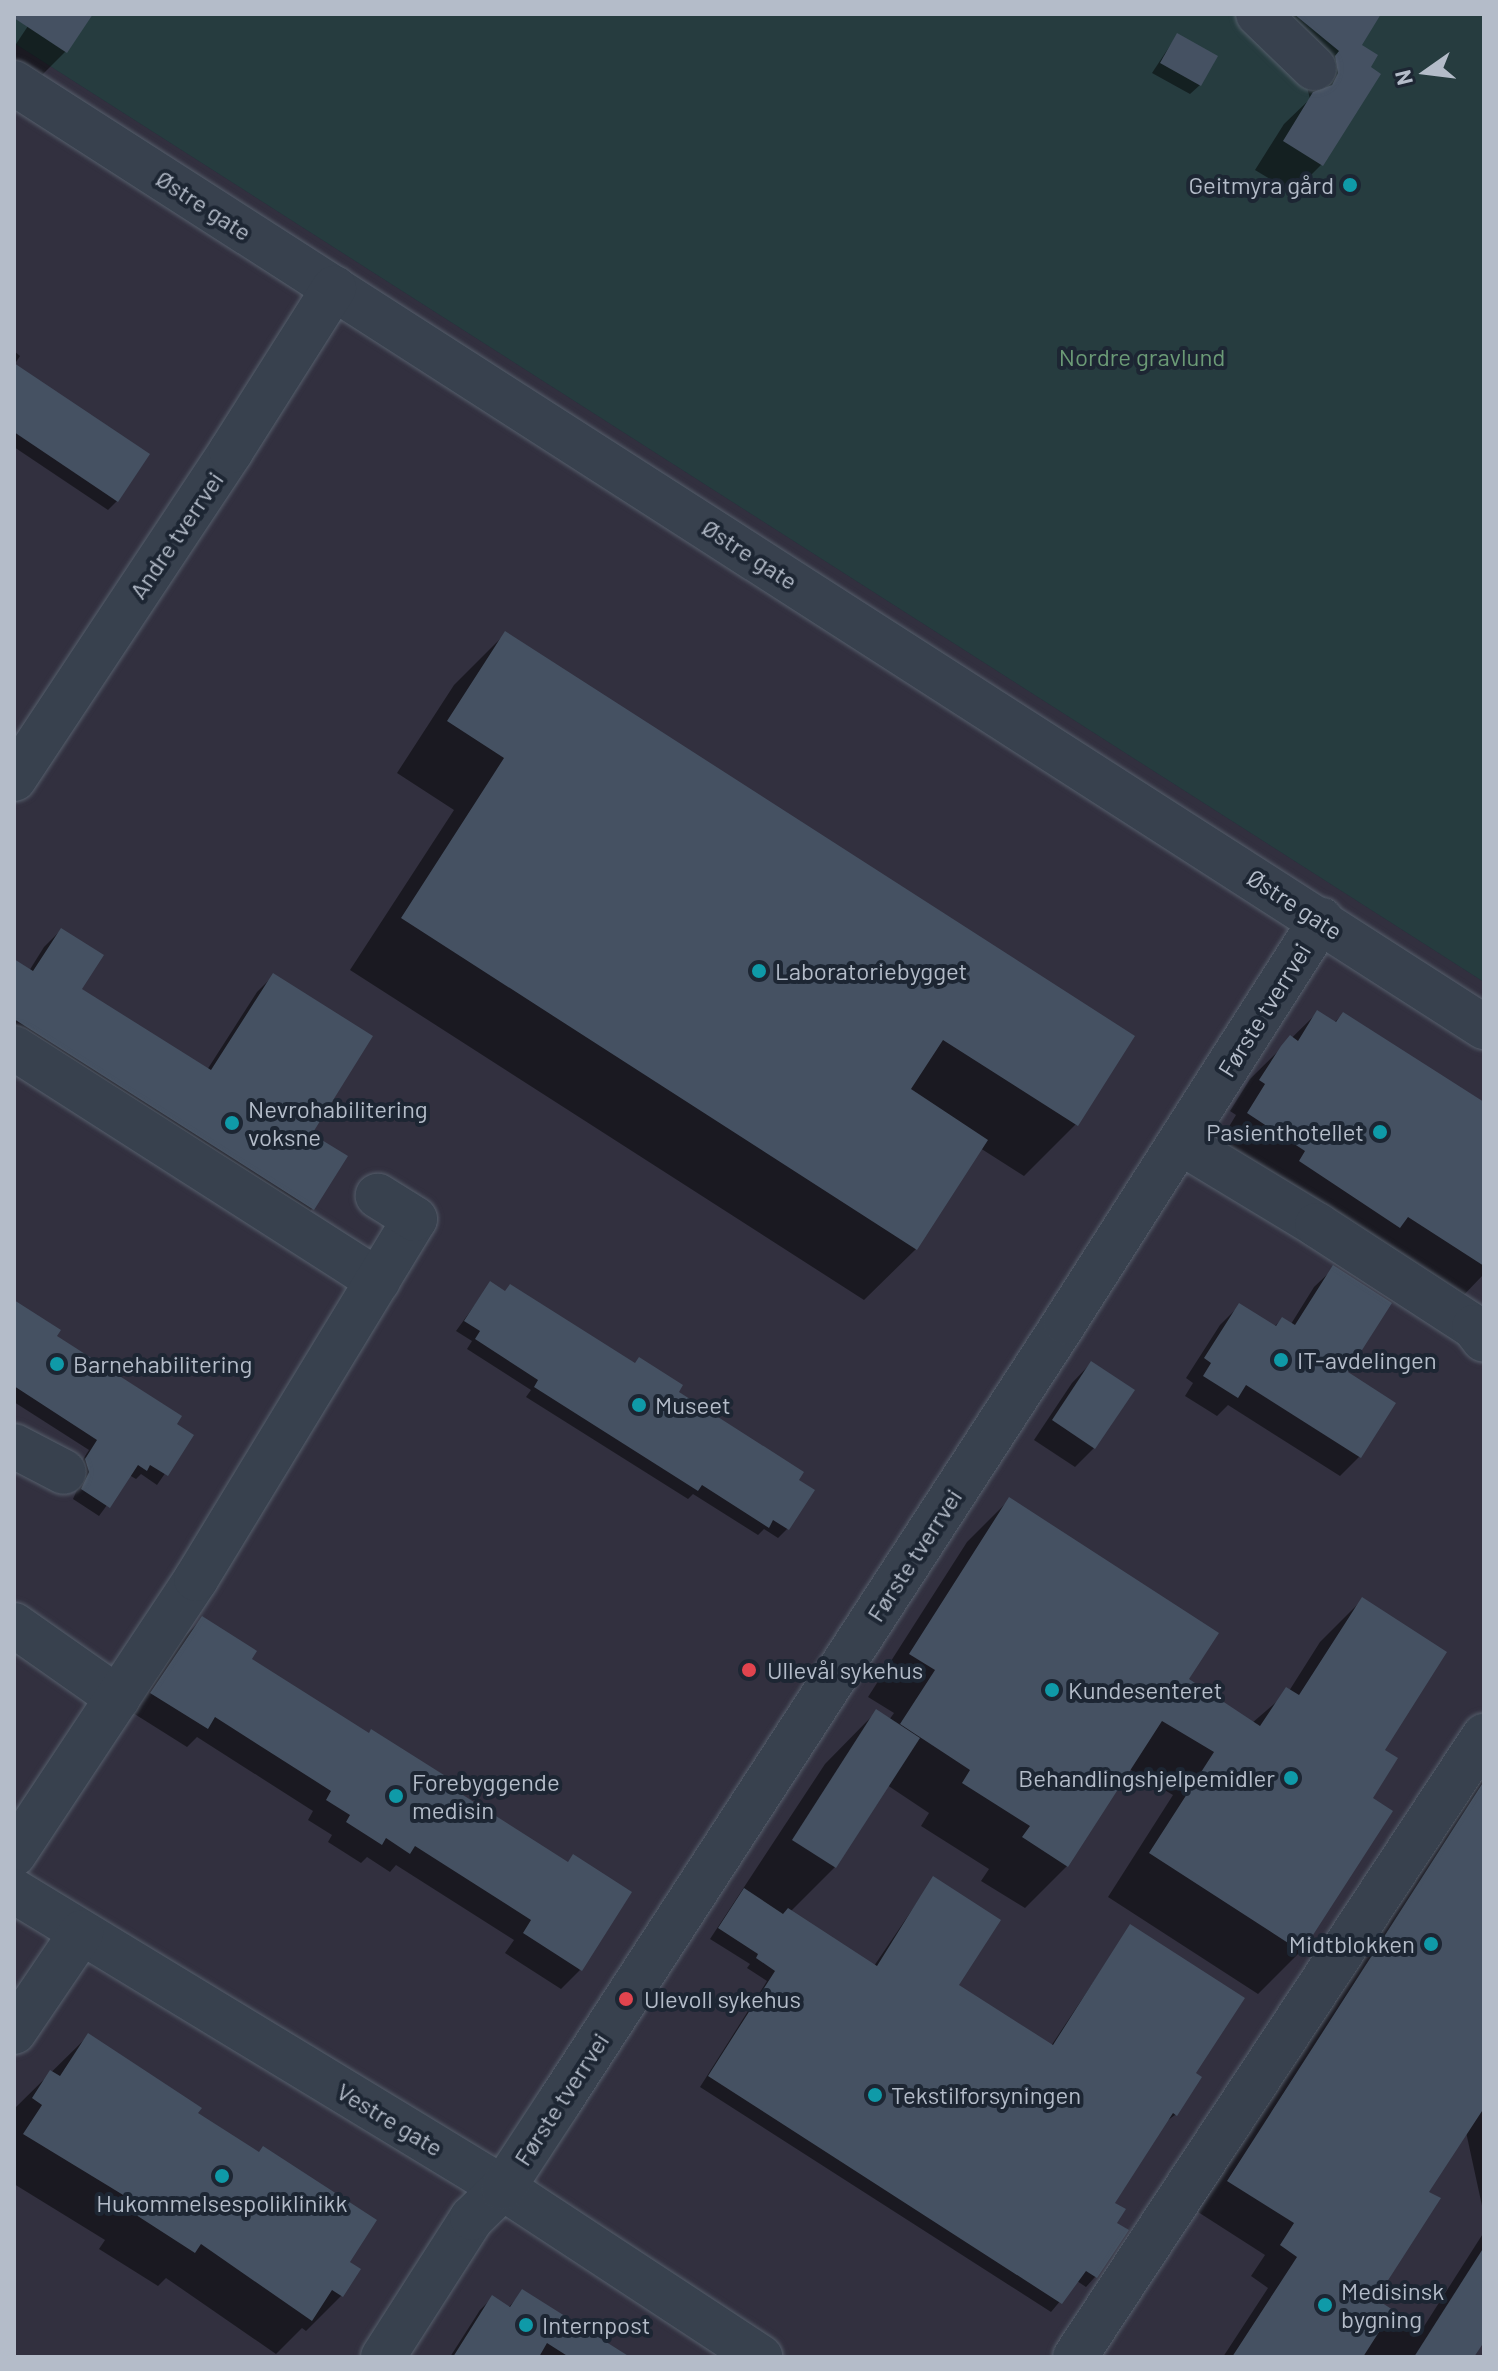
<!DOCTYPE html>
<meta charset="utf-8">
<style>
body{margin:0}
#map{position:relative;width:1498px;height:2371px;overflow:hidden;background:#242f3e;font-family:Barlow,sans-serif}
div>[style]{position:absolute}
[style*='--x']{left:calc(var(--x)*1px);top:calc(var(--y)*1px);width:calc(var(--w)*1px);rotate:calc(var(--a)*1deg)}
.medical>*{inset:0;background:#32303f}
.green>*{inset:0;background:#263c3f}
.shadow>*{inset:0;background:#0007}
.building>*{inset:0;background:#455162}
.roads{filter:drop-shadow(0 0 2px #565f6c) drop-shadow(0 0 2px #565f6c)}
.minor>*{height:44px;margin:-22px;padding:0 22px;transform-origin:22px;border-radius:22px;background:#38414e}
.dots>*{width:22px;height:22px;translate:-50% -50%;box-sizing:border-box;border:4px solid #1d2633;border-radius:50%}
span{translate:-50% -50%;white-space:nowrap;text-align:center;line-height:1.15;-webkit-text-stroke:8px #1d2633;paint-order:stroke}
.poi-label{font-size:24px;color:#b4bcc9}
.right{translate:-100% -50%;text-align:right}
.left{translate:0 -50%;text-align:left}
.street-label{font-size:24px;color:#b4bcc9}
.park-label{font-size:24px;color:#6b9a76}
.frame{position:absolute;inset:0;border:16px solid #b4bcc9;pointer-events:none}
.north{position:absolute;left:1386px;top:32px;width:80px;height:80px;-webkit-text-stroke:6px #1d2633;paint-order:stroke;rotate:256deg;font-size:22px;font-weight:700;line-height:32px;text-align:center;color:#b4bcc9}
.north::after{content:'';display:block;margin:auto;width:28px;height:36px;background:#b4bcc9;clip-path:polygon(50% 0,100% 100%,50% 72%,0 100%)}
</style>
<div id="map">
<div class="medical">
<i style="clip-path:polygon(14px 43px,1484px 982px,1484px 2357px,14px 2357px)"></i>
</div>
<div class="green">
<i style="clip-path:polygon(14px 14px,1484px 14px,1484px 982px,14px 43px)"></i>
</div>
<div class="shadow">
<i style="clip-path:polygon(36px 14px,91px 14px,66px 51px,37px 80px,14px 65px,14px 47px)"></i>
<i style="clip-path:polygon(1260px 14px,1379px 14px,1359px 46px,1321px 165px,1293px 193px,1255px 170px,1284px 124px,1310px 99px,1307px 87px)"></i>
<i style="clip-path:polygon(1177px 35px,1200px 85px,1190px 94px,1152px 73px)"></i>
<i style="clip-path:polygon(14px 351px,20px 356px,14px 365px)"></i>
<i style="clip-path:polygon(14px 366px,117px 501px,108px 510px,14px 447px)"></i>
<i style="clip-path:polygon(506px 633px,1076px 1124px,1024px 1176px,980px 1148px,916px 1249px,864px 1300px,350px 970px,454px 810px,397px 773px,454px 685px)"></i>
<i style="clip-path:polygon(61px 930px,79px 990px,207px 1070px,257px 992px,273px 976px,309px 1134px,345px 1157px,312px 1209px,296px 1226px,14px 1046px,14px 961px,29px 971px,44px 947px)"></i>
<i style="clip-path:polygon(1318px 1012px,1334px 1023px,1343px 1014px,1484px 1104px,1484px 1274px,1459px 1300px,1218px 1145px,1236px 1115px,1230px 1111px,1250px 1079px)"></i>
<i style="clip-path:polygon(1334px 1268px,1345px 1373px,1359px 1457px,1340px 1476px,1228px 1405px,1217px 1416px,1185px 1396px,1193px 1383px,1186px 1378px,1220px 1325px,1240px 1305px,1274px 1327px,1282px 1319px,1291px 1324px,1314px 1287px)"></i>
<i style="clip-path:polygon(490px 1284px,676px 1392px,796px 1480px,787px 1529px,778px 1538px,764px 1529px,758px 1535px,693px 1494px,688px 1499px,526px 1397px,531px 1390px,467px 1349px,472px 1341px,456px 1331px)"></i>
<i style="clip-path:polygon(14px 1302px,54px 1337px,191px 1436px,157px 1485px,141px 1474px,136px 1479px,129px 1475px,99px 1516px,73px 1499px,80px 1483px,76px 1470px,89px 1450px,14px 1402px)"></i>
<i style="clip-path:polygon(1091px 1363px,1094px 1448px,1075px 1467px,1034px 1440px,1072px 1383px)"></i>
<i style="clip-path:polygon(1009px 1500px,1187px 1680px,1252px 1723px,1289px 1691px,1320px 1642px,1362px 1600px,1382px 1750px,1370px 1799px,1391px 1811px,1301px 1951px,1258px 1994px,1108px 1897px,1173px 1795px,1129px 1769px,1067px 1866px,1025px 1908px,981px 1881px,989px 1869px,921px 1826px,929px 1813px,887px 1785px,835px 1867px,790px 1912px,874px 1966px,933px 1879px,956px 1986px,1051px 2046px,1130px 1927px,1194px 2074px,1199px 2077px,1175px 2115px,1164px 2123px,1112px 2203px,1114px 2223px,1126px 2231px,1095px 2277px,1086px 2287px,1077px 2281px,1051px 2312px,700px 2087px,767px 1981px,747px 1968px,750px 1964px,710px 1939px,825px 1764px,876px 1712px,889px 1720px,894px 1713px,868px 1697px,967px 1542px)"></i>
<i style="clip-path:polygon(202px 1619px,250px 1660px,449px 1789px,580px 1970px,561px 1989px,505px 1953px,514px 1940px,396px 1865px,390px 1872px,367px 1857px,361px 1863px,328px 1842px,332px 1835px,308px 1820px,313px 1811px,197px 1737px,187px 1747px,133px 1713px,183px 1638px)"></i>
<i style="clip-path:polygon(1484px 1765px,1484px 2215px,1466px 2132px,1426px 2193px,1373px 2300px,1421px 2331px,1484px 2232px,1484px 2338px,1472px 2357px,1223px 2357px,1268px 2288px,1251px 2276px,1265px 2255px,1198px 2212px)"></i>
<i style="clip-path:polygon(88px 2036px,196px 2114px,358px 2270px,341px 2296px,306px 2331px,302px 2328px,276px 2354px,166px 2278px,158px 2286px,99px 2249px,105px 2240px,14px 2184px,14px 2109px)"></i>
<i style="clip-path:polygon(523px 2291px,626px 2357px,450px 2357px,480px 2310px,492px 2298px,508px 2308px)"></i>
</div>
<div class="building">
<i style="clip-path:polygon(14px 14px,93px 14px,67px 53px,14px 18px)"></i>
<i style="clip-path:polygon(1294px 14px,1381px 14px,1362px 45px,1378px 55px,1371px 67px,1381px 74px,1323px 166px,1283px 141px,1313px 92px,1332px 85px,1338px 73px,1335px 56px,1339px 51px)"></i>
<i style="clip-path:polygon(1177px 33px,1218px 56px,1201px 86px,1160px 63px)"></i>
<i style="clip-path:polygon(14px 363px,150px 454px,118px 502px,14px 432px)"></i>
<i style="clip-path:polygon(505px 631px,1135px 1036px,1078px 1126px,943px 1040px,911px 1089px,988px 1140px,917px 1250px,401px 918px,504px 758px,447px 721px)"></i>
<i style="clip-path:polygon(61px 928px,104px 955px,82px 989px,211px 1070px,273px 973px,373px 1036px,312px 1134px,348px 1156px,314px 1210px,14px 1019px,14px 959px,33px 971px)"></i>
<i style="clip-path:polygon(1317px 1010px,1336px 1022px,1343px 1012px,1484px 1102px,1484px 1266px,1408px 1217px,1400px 1228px,1299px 1161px,1305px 1151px,1247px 1113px,1265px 1084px,1259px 1080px,1281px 1046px,1290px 1035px,1298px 1041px)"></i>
<i style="clip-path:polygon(1333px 1265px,1392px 1303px,1348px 1372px,1396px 1403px,1361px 1458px,1246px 1385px,1238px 1398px,1203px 1376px,1211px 1363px,1204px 1358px,1239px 1303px,1276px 1326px,1282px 1317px,1295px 1325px)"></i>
<i style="clip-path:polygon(490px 1281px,505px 1291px,510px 1284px,635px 1363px,639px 1357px,683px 1385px,679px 1392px,804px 1472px,799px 1480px,815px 1490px,789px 1530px,773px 1520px,769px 1528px,702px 1485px,698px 1491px,534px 1387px,538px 1380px,475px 1339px,480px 1331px,464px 1321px)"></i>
<i style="clip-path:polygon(14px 1300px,61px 1330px,57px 1336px,182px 1416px,177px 1424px,194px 1435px,168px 1476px,150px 1465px,147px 1471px,138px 1465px,110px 1508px,81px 1489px,89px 1472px,85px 1459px,97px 1440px,14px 1386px)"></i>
<i style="clip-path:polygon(1091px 1361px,1135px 1390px,1095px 1449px,1052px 1420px)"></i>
<i style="clip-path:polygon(1009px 1497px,1219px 1633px,1189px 1679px,1260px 1726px,1286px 1687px,1299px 1695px,1362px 1597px,1447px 1652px,1385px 1750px,1398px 1758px,1373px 1798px,1393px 1811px,1302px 1952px,1149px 1853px,1214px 1752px,1162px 1721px,1068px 1867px,1022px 1837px,1030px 1826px,962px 1783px,970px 1770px,900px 1724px,935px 1670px,909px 1654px)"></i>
<i style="clip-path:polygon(202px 1616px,257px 1651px,252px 1659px,369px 1733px,371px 1729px,455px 1782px,452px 1788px,568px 1862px,573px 1854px,632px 1892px,582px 1971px,523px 1933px,531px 1920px,415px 1846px,410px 1854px,386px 1838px,382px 1845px,346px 1822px,350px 1815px,326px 1800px,331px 1791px,215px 1717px,208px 1729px,150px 1693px)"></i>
<i style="clip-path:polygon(876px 1709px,920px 1738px,836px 1868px,792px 1840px)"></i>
<i style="clip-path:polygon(1484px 1781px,1484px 2108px,1429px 2192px,1441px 2198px,1376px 2299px,1393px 2310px,1363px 2357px,1232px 2357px,1297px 2257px,1280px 2245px,1294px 2223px,1227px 2181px)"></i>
<i style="clip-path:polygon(933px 1876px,1001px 1920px,959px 1985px,1053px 2045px,1130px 1924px,1245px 1998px,1196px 2073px,1202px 2077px,1177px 2116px,1173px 2113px,1115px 2203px,1126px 2209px,1117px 2223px,1129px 2230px,1097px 2278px,1086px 2271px,1062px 2304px,708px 2076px,775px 1971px,756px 1958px,758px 1954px,718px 1928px,744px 1888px,783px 1914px,788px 1908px,877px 1966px)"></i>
<i style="clip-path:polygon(88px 2033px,202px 2108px,198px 2113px,259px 2152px,263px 2146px,377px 2220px,350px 2262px,361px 2269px,343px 2297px,332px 2290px,312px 2321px,201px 2244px,195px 2253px,133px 2213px,138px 2204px,23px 2134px,42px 2105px,32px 2098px,50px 2070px,60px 2076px)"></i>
<i style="clip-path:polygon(1484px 2247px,1484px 2342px,1474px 2357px,1414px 2357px)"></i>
<i style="clip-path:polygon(522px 2289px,630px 2357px,569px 2357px,547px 2343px,539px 2357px,453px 2357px,492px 2295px,510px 2307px)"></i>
</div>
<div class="roads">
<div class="minor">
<i style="--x:1258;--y:14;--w:78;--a:44"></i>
<i style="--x:14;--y:83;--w:1747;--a:32.71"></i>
<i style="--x:14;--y:779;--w:393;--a:-56.5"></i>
<i style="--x:231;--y:451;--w:193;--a:-57.7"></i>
<i style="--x:14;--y:1048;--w:432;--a:32.6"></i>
<i style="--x:1180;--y:1142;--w:160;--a:31.2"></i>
<i style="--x:1317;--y:1225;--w:187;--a:33"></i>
<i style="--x:1474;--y:1327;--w:16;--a:52"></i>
<i style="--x:14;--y:1446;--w:56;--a:27.5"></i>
<i style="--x:14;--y:1625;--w:127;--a:35.1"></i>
<i style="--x:14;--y:1854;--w:330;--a:-56.5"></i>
<i style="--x:196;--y:1579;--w:421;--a:-58.7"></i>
<i style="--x:415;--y:1219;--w:44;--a:-148.1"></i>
<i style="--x:14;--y:1891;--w:572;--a:31.27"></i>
<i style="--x:503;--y:2188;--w:308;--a:33.3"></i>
<i style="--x:14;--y:2032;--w:120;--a:-55.9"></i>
<i style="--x:383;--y:2357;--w:165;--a:-57.4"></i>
<i style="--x:472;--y:2218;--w:43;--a:-44.1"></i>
<i style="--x:503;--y:2188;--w:100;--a:-56.8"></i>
<i style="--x:558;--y:2104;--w:932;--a:-57.04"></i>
<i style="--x:1065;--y:1322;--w:477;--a:-57.5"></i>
<i style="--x:1075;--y:2357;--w:744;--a:-56.63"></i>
</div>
</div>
<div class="dots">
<i style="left:1350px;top:185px;background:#0f9aa8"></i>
<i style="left:759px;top:971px;background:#0f9aa8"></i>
<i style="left:232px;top:1123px;background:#0f9aa8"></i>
<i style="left:1380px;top:1132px;background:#0f9aa8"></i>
<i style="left:1281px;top:1360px;background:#0f9aa8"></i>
<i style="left:57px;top:1364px;background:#0f9aa8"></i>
<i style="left:639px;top:1405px;background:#0f9aa8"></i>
<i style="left:749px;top:1670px;background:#e0444e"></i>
<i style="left:1052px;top:1690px;background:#0f9aa8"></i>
<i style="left:1291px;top:1778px;background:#0f9aa8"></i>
<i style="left:396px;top:1796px;background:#0f9aa8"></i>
<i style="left:1431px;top:1944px;background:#0f9aa8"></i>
<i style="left:626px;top:1999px;background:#e0444e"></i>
<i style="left:875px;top:2095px;background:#0f9aa8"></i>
<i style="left:222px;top:2176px;background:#0f9aa8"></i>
<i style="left:1325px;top:2305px;background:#0f9aa8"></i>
<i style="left:526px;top:2325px;background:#0f9aa8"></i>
</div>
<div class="poi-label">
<span class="right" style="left:1334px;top:185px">Geitmyra gård</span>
<span class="left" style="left:775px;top:971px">Laboratoriebygget</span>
<span class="left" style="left:248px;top:1123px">Nevrohabilitering<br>voksne</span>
<span class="right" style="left:1364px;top:1132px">Pasienthotellet</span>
<span class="left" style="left:1297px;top:1360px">IT-avdelingen</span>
<span class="left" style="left:73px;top:1364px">Barnehabilitering</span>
<span class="left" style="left:655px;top:1405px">Museet</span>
<span class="left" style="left:767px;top:1670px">Ullevål sykehus</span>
<span class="left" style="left:1068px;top:1690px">Kundesenteret</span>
<span class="right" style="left:1275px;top:1778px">Behandlingshjelpemidler</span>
<span class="left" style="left:412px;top:1796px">Forebyggende<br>medisin</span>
<span class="right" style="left:1415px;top:1944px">Midtblokken</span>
<span class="left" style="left:644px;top:1999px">Ulevoll sykehus</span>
<span class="left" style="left:891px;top:2095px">Tekstilforsyningen</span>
<span style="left:222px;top:2203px">Hukommelsespoliklinikk</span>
<span class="left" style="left:1341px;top:2305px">Medisinsk<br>bygning</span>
<span class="left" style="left:542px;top:2325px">Internpost</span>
</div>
<div class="street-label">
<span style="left:204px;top:205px;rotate:33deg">Østre gate</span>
<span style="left:176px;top:535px;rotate:-56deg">Andre tverrvei</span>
<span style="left:750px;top:554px;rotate:33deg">Østre gate</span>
<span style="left:1295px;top:904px;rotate:33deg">Østre gate</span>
<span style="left:1264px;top:1010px;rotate:-58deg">Første tverrvei</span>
<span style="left:914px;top:1555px;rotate:-57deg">Første tverrvei</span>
<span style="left:561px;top:2099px;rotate:-57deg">Første tverrvei</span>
<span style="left:390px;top:2119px;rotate:31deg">Vestre gate</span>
</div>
<div class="park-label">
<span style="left:1142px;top:357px">Nordre gravlund</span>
</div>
<div class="frame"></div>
<div class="north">N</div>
</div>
